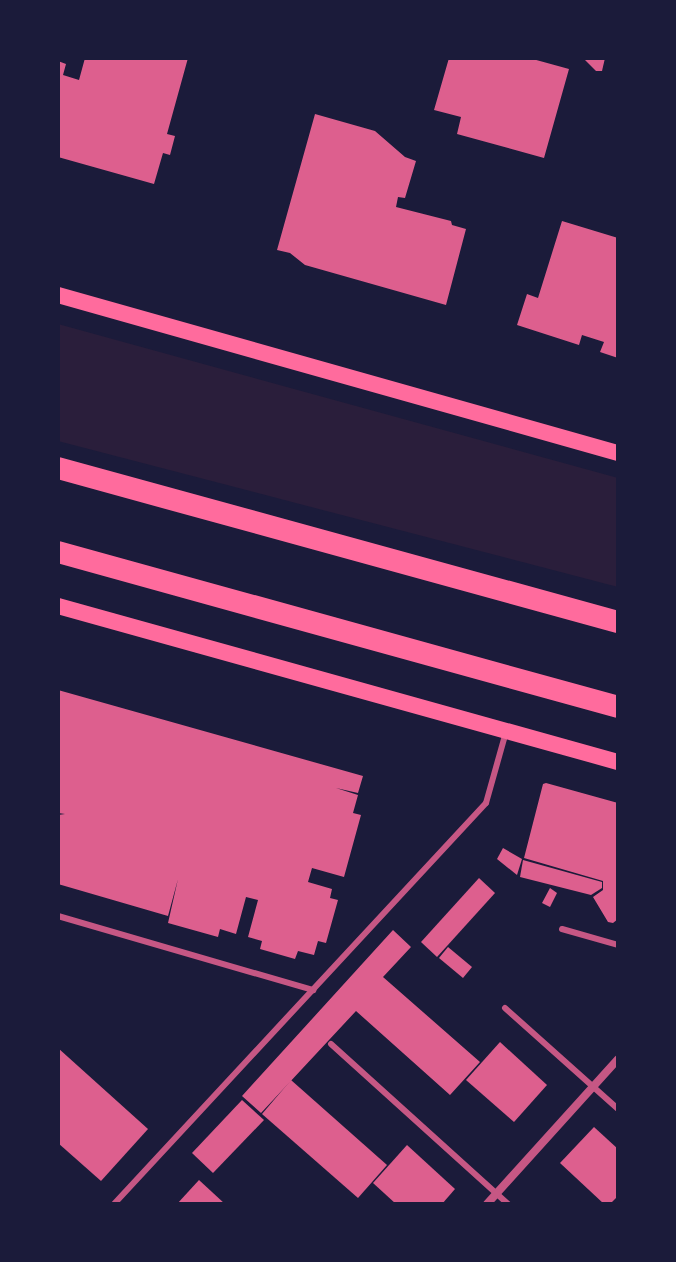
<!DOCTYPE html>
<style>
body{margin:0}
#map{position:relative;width:676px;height:1262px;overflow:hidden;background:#1b1b3a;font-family:Poppins,sans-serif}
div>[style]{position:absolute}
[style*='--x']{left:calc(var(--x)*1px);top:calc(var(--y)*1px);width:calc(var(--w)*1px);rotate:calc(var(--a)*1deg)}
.green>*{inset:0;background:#2a1e3b}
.building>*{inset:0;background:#dd5f8e}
.service>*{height:6px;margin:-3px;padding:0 3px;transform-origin:3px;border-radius:3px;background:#c65784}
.minor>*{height:8px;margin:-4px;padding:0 4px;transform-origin:4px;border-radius:4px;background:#c65784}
.secondary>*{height:16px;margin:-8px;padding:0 8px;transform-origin:8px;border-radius:8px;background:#ff6b9d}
.trunk>*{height:22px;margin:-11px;padding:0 11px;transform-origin:11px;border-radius:11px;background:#ff6b9d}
span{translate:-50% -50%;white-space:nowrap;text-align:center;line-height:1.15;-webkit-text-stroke:7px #1b1b3a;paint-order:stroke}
.frame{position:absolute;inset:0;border:60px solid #1b1b3a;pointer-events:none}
</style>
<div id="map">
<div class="green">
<i style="clip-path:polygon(58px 324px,618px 478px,618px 587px,58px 441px)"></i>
</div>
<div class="building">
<i style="clip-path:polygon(85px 58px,188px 58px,167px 134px,175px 136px,170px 155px,163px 153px,154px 184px,58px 157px,58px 61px,66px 64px,63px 75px,79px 80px)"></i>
<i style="clip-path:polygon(449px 58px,529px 58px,569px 69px,544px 158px,457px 134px,461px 117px,434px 110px)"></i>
<i style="clip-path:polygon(583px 58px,605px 58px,602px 71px,596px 71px)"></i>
<i style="clip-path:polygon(315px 114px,375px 131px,405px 157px,416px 161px,405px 198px,398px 197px,396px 207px,451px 221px,452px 225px,466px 229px,446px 305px,305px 265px,290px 253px,277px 250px)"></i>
<i style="clip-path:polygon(562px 221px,618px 238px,618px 358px,600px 352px,604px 342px,582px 335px,579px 345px,517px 325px,527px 294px,538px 298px)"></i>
<i style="clip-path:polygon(58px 690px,363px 776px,358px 793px,336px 788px,358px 795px,353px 813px,361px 815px,344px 877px,312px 868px,308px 882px,332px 889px,330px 898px,338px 900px,326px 943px,318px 941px,314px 955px,298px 951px,295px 959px,260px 949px,262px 941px,248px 937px,258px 900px,246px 897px,236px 934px,220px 929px,218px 937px,168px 923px,178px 879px,168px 916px,58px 884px,58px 815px,65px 814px,58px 813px)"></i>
<i style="clip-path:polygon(546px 783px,618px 803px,618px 919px,613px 923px,608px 922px,593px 897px,603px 890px,603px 881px,524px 858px,543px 784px)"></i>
<i style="clip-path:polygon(503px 848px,522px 859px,517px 875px,497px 859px)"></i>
<i style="clip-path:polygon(523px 860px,602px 882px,602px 888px,591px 895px,520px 877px)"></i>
<i style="clip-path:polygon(479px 878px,495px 893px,437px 957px,421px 942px)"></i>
<i style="clip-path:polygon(550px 888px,557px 893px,550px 907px,542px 903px)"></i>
<i style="clip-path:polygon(393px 930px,411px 947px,383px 977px,480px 1062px,450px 1095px,356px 1011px,261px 1113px,242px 1096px)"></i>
<i style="clip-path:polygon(448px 947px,472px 967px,463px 978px,439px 958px)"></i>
<i style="clip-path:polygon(500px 1042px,547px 1085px,514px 1122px,466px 1080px)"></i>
<i style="clip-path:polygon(58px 1048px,148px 1129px,101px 1181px,58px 1143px)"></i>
<i style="clip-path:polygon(291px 1080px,387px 1165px,358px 1198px,262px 1114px)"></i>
<i style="clip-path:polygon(242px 1100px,264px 1120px,213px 1173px,192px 1153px)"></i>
<i style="clip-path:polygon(594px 1127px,618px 1149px,618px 1196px,610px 1204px,604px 1204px,560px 1163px)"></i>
<i style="clip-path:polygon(407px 1145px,455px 1189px,442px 1204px,396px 1204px,373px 1183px)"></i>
<i style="clip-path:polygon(199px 1180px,225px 1204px,177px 1204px)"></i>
</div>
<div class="service">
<i style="--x:58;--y:916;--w:266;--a:16.2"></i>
<i style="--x:562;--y:929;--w:58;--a:15.9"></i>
<i style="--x:505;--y:1008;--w:152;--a:41.8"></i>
<i style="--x:331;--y:1044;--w:239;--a:42.1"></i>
<i style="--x:114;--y:1204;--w:547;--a:-47.15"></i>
<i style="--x:486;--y:803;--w:74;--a:-74.3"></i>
</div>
<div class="minor">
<i style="--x:487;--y:1204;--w:195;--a:-47.9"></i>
</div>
<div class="secondary">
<i style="--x:58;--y:295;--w:582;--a:15.76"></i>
<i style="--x:58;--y:606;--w:581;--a:15.57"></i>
</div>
<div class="trunk">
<i style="--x:58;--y:468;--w:581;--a:15.38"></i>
<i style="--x:58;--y:552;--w:581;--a:15.47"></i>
</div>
<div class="frame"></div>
</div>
